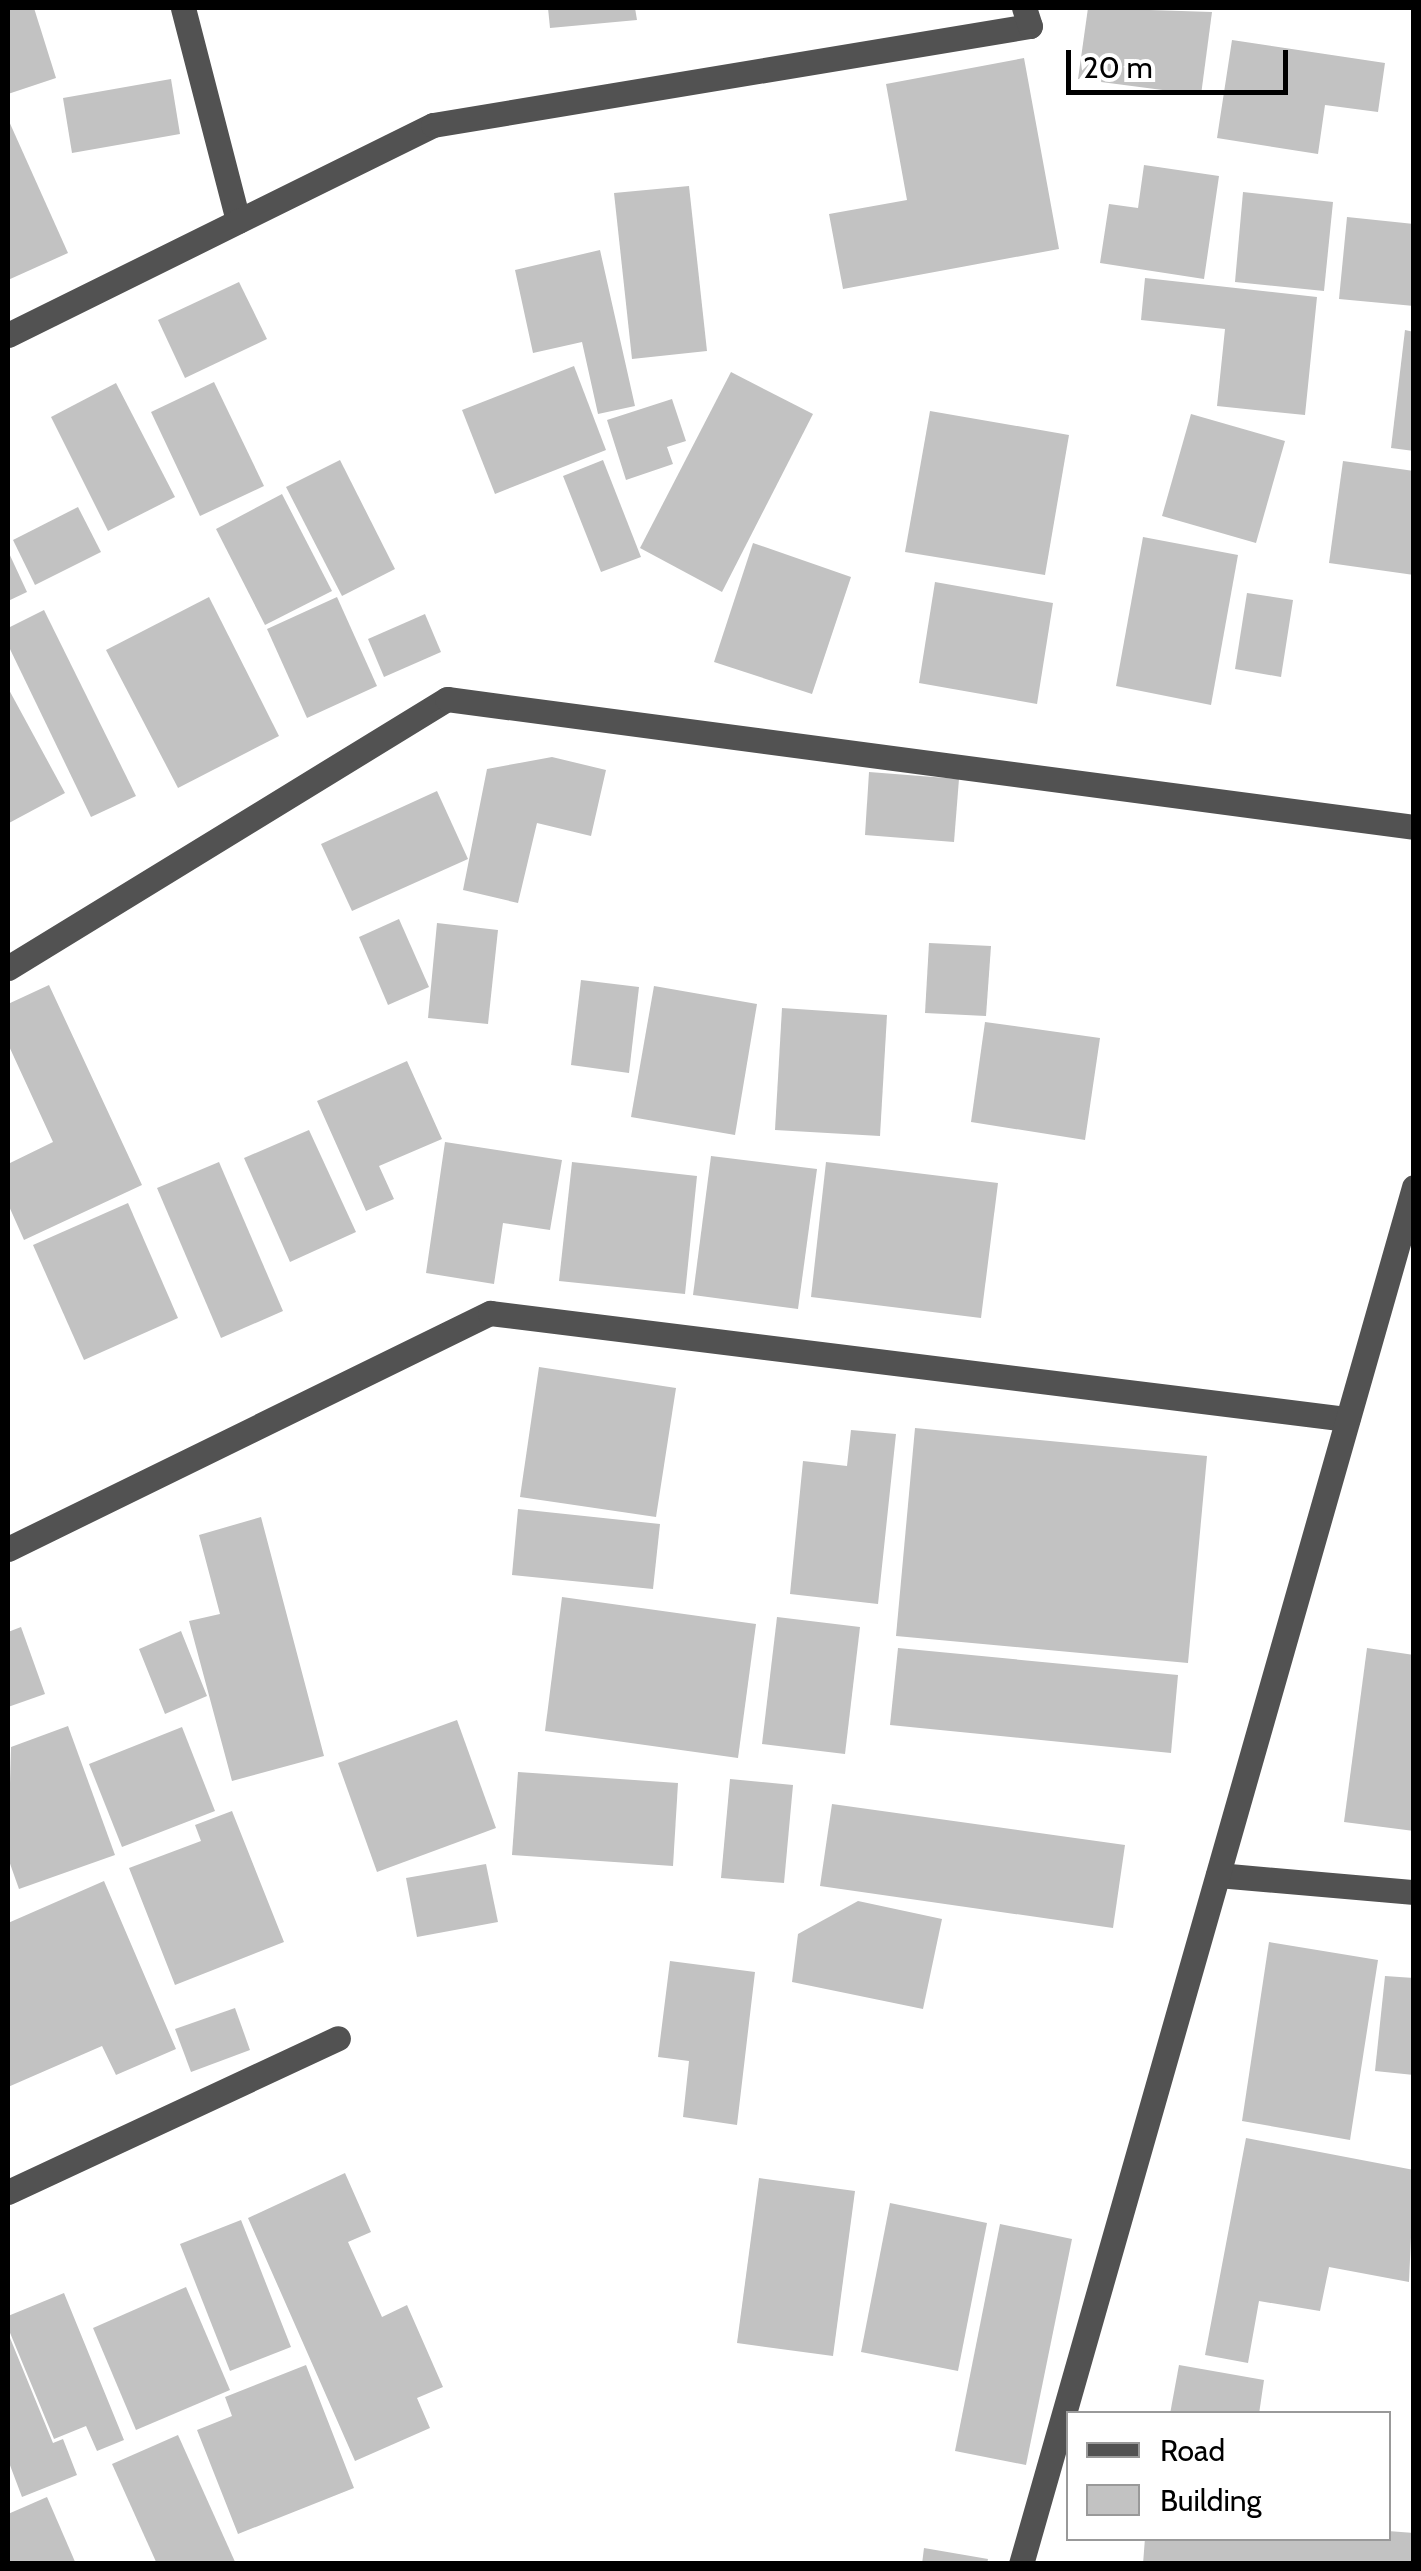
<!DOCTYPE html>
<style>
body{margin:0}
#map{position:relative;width:1421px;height:2571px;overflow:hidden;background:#fff;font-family:Cabin,sans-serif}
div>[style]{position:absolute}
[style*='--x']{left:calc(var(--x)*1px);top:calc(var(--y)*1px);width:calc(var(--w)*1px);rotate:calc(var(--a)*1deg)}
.building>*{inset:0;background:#c2c2c2}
.minor>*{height:25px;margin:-12.5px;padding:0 12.5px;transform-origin:12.5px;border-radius:12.5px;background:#525252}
span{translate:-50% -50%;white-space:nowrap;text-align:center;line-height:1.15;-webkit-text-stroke:8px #fff;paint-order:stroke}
.frame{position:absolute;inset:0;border:10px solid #000;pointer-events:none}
.legend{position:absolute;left:1066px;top:2411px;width:325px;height:130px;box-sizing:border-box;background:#fff;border:2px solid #999;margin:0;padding:12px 18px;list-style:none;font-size:30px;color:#000}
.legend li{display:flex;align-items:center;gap:20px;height:50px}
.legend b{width:50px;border:2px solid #999}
.scale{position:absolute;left:1066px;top:50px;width:222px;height:45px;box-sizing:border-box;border:5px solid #000;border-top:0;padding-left:12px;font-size:30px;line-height:35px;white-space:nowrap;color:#000;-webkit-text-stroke:8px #fff;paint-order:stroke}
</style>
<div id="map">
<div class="building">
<i style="clip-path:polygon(8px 8px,34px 8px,56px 78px,8px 94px)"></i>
<i style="clip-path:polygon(548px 8px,635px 8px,637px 20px,550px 28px)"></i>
<i style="clip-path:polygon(1088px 8px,1212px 12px,1201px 95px,1078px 79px)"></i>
<i style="clip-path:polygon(1232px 40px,1385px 63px,1378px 112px,1325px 105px,1318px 154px,1217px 138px)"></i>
<i style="clip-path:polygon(1024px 58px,1059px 249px,843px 289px,829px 214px,907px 200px,886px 84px)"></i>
<i style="clip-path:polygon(171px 79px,180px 134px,72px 153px,63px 98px)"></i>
<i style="clip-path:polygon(8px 119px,68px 253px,8px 280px)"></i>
<i style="clip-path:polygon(1144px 165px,1219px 176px,1204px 279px,1100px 263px,1109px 204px,1138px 208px)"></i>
<i style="clip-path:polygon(689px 186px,707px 351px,632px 359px,614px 193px)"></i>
<i style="clip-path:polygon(1243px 192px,1333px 202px,1324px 291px,1235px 282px)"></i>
<i style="clip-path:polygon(1347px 217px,1414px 224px,1414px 306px,1339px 299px)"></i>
<i style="clip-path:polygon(600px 250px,635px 406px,598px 414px,582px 342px,533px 353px,515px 270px)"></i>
<i style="clip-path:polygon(1145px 278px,1317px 297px,1305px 415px,1217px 406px,1225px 329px,1141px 320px)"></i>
<i style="clip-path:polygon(239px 282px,267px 339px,185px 378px,158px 320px)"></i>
<i style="clip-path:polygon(1405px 330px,1414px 332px,1414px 451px,1391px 448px)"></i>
<i style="clip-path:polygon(574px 366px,606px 450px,495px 494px,462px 410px)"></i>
<i style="clip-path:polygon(731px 372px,813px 414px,722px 592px,640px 548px)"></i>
<i style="clip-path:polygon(214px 382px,264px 486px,200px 516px,151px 412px)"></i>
<i style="clip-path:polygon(116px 383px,175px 497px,108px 531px,51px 417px)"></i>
<i style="clip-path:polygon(672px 399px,686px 441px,667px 447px,673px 464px,626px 480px,607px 420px)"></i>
<i style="clip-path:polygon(930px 411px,1069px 435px,1045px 575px,905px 552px)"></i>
<i style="clip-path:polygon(1191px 414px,1285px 441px,1256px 543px,1162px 516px)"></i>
<i style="clip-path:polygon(340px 460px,395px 569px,342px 596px,286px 487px)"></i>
<i style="clip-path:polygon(603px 460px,641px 557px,601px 572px,563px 476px)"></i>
<i style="clip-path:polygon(1343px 461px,1414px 471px,1414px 575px,1329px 563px)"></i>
<i style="clip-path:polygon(282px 494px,332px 591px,265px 625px,216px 529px)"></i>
<i style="clip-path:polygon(78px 507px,101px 552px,35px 585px,13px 540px)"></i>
<i style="clip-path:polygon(1143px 537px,1238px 555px,1211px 705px,1116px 686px)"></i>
<i style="clip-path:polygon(753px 543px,851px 577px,812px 694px,714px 662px)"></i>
<i style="clip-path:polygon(8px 551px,27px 592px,8px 601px)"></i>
<i style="clip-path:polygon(935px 582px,1053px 603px,1037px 704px,919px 683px)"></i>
<i style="clip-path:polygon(1247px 593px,1293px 600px,1281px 677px,1235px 669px)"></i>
<i style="clip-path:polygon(209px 597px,279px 736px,178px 788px,106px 650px)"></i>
<i style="clip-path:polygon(337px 597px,377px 686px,307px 718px,267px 629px)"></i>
<i style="clip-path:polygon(44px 610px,136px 796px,91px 817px,8px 645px,8px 628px)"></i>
<i style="clip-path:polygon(425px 614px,441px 652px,384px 677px,368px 639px)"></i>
<i style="clip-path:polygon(8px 688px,65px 793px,9px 823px,8px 821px)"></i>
<i style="clip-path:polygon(552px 757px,606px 770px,591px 836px,537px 823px,518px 903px,463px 890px,487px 769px)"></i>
<i style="clip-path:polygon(869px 772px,959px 779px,954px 842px,865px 835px)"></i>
<i style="clip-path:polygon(437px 791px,468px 859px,352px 911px,321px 844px)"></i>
<i style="clip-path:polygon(399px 919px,429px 987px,388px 1005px,359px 937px)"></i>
<i style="clip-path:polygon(437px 923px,498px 930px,488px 1024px,428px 1018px)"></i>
<i style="clip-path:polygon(929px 943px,991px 946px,986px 1016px,925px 1013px)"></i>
<i style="clip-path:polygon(581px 980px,639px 987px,629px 1073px,571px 1065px)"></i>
<i style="clip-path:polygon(49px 985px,142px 1185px,24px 1240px,8px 1204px,8px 1164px,53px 1142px,8px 1044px,8px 1004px)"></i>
<i style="clip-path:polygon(654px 986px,757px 1004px,735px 1135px,631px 1117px)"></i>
<i style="clip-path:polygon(782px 1008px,887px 1015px,880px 1136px,775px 1130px)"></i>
<i style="clip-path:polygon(985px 1022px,1100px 1038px,1085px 1140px,971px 1122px)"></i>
<i style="clip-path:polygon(407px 1061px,442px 1139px,379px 1166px,394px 1199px,366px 1211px,317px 1101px)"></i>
<i style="clip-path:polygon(309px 1130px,356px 1232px,290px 1262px,244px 1158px)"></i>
<i style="clip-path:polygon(445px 1142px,562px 1160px,550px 1230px,503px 1223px,494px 1284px,426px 1273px)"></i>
<i style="clip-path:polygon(711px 1156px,817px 1169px,798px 1309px,693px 1295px)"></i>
<i style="clip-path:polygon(219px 1162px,283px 1311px,221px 1338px,157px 1188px)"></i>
<i style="clip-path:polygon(572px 1162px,697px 1176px,685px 1294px,559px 1281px)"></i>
<i style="clip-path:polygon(826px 1162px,998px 1183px,981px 1318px,811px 1297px)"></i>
<i style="clip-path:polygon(128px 1203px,178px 1318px,84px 1360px,33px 1245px)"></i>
<i style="clip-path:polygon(539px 1367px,676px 1388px,656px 1517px,520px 1497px)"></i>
<i style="clip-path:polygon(915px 1428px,1207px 1456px,1188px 1663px,896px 1636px)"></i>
<i style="clip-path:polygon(851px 1430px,896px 1434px,878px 1604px,790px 1594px,803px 1461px,847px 1466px)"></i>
<i style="clip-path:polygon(518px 1509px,660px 1524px,653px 1589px,512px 1575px)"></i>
<i style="clip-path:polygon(261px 1517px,324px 1756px,232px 1781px,189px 1621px,220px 1614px,199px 1535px)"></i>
<i style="clip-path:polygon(562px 1597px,756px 1624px,738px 1758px,545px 1731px)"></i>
<i style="clip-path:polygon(777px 1617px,860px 1627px,845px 1754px,762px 1744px)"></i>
<i style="clip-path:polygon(21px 1627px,45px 1694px,8px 1707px,8px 1632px)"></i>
<i style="clip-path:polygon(181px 1631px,207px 1696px,165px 1714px,139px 1649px)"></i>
<i style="clip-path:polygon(898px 1648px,1178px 1675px,1171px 1753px,890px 1725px)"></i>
<i style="clip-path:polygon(1367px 1648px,1414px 1655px,1414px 1831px,1344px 1822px)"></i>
<i style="clip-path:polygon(457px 1720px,496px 1828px,377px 1872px,338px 1763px)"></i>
<i style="clip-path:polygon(68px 1726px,115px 1855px,19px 1889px,8px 1858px,11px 1747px)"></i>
<i style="clip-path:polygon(182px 1727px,215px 1811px,122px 1847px,89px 1764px)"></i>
<i style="clip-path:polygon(518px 1772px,678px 1783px,673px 1866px,512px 1855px)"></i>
<i style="clip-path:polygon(730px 1779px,793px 1785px,784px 1883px,721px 1878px)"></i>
<i style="clip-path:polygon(832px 1804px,1125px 1845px,1113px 1928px,820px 1886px)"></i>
<i style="clip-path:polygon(232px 1811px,284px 1942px,175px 1985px,129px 1868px,201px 1841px,195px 1825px)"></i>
<i style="clip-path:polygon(486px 1864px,498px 1922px,417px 1937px,406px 1878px)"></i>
<i style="clip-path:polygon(104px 1881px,176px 2049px,116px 2075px,102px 2046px,8px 2087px,8px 1923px)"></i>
<i style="clip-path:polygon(858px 1901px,942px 1919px,923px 2009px,792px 1982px,798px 1934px)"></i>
<i style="clip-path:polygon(1269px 1942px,1378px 1960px,1350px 2140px,1242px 2121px)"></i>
<i style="clip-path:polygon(670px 1961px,755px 1972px,737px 2125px,683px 2117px,689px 2061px,658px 2057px)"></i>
<i style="clip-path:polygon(1385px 1976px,1414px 1978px,1414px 2075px,1375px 2071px)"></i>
<i style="clip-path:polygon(235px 2008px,250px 2050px,191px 2072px,175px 2029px)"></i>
<i style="clip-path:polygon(1246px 2138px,1414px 2170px,1409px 2282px,1329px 2267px,1320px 2311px,1259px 2301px,1248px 2363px,1205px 2355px)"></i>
<i style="clip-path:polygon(345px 2173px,371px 2232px,348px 2242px,382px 2317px,407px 2305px,443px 2387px,417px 2398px,430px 2428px,355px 2461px,248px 2218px)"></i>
<i style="clip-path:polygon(759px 2178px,855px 2191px,833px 2356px,737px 2343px)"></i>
<i style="clip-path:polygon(890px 2203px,987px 2223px,958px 2371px,861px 2352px)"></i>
<i style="clip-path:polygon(241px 2220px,291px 2347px,230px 2371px,180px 2244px)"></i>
<i style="clip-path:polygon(1000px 2224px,1072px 2239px,1026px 2465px,955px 2451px)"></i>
<i style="clip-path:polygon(186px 2287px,230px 2390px,136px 2430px,93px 2328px)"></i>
<i style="clip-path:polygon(64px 2293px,124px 2440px,97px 2451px,86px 2426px,54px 2439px,8px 2328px,8px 2316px)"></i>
<i style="clip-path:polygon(8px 2333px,53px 2443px,63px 2439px,77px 2475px,22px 2497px,8px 2460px)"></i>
<i style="clip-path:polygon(306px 2365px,354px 2488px,238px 2534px,197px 2430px,232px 2416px,225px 2397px)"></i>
<i style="clip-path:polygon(1179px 2365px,1264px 2380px,1259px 2414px,1170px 2414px)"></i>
<i style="clip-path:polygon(178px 2435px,236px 2564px,157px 2564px,112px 2464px)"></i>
<i style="clip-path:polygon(47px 2497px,76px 2564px,8px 2564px,8px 2514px)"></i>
<i style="clip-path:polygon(1388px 2531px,1414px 2533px,1414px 2564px,1143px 2564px,1145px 2538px,1388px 2538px)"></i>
<i style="clip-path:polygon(924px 2548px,988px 2559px,987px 2564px,922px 2564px)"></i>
</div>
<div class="minor">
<i style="--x:183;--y:8;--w:220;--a:75.5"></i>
<i style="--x:8;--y:335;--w:474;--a:-26.3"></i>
<i style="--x:433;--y:125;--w:605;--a:-9.42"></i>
<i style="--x:1030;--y:26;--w:19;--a:-108"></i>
<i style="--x:8;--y:968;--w:515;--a:-31.5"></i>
<i style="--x:447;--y:699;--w:975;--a:7.54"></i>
<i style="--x:8;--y:1549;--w:537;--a:-26.09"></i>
<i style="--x:490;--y:1313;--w:864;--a:7.05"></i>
<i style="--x:1218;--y:1875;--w:197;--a:5"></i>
<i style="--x:8;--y:2192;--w:364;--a:-25"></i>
<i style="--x:1021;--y:2564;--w:1432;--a:-74.07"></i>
</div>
<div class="frame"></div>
<ul class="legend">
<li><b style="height:12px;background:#525252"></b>Road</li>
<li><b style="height:28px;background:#c2c2c2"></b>Building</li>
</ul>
<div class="scale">20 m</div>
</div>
